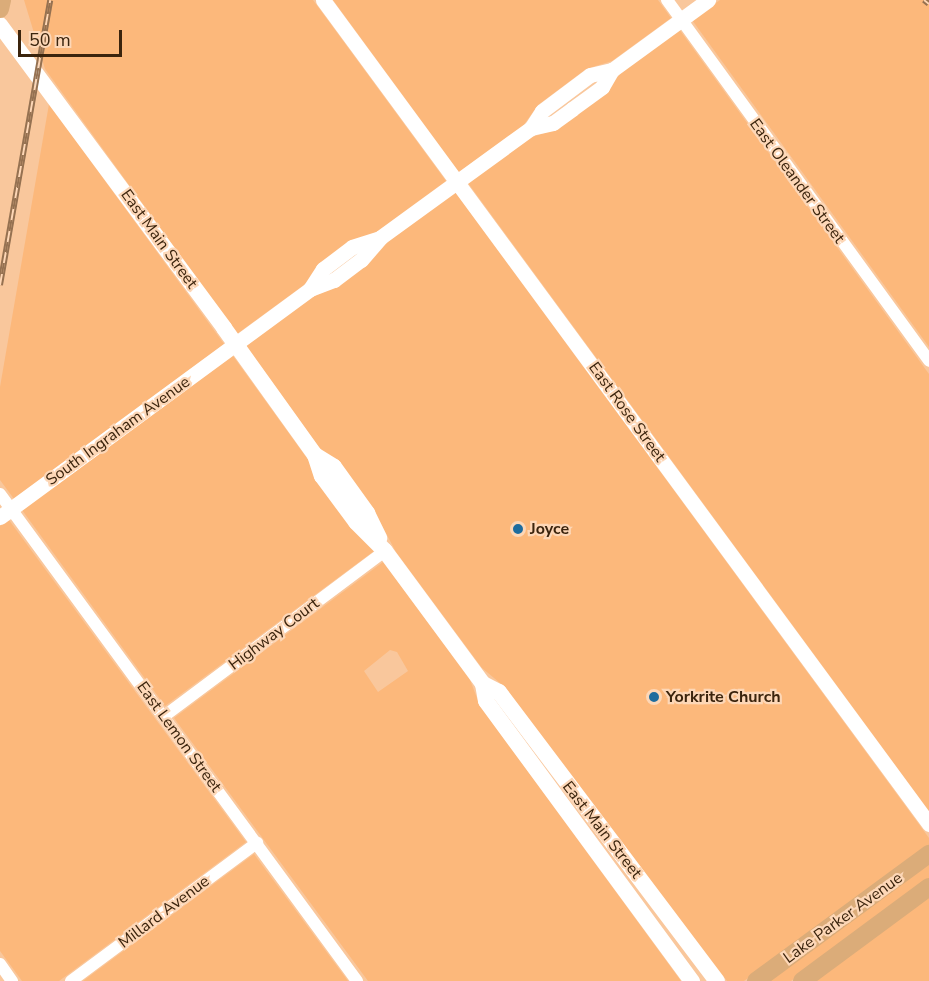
<!DOCTYPE html>
<style>
body{margin:0}
#map{position:relative;width:929px;height:981px;overflow:hidden;background:#f9c79c;font-family:"Nunito Sans",sans-serif}
div>[style]{position:absolute}
[style*='--x']{left:calc(var(--x)*1px);top:calc(var(--y)*1px);width:calc(var(--w)*1px);rotate:calc(var(--a)*1deg)}
.built>*{inset:0;background:#fcb87b}
.minor>*{height:12px;margin:-6px;padding:0 6px;transform-origin:6px;border-radius:6px;background:#fff}
.tertiary>*{height:15px;margin:-7.5px;padding:0 7.5px;transform-origin:7.5px;border-radius:7.5px;background:#fff}
.secondary>*{height:16px;margin:-8px;padding:0 8px;transform-origin:8px;border-radius:8px;background:#fff}
.primary>*{height:18px;margin:-9px;padding:0 9px;transform-origin:9px;border-radius:9px;background:#dbac79}
.rail>*{height:6px;margin-top:-3px;transform-origin:0;background:repeating-linear-gradient(90deg,#fdd7b7 0 11px,#957151 0 22px);box-sizing:border-box;border-block:2px solid #957151}
.dots>*{width:16px;height:16px;translate:-50% -50%;box-sizing:border-box;border:3px solid #fdd7b7;border-radius:50%}
span{translate:-50% -50%;white-space:nowrap;text-align:center;line-height:1.15;-webkit-text-stroke:4.5px #fdd7b7;paint-order:stroke}
.street-label{font-size:16px;color:#3b240d}
.poi-label{font-size:16px;color:#3b240d;font-weight:700}
.left{translate:0 -50%;text-align:left}
.scale{position:absolute;left:18px;top:30px;width:104px;height:27px;box-sizing:border-box;border:3px solid #3b240d;border-top:0;padding-left:8px;font-size:18px;line-height:21px;white-space:nowrap;color:#3b240d;-webkit-text-stroke:4px #fdd7b7;paint-order:stroke}
</style>
<div id="map">
<div class="built">
<i style="clip-path:polygon(24px 0,313px 0,446px 181px,237px 334px,45px 69px)"></i>
<i style="clip-path:polygon(333px 0,658px 0,671px 18px,612px 61px,586px 69px,538px 105px,523px 126px,459px 172px)"></i>
<i style="clip-path:polygon(720px 0,929px 0,929px 347px,692px 20px)"></i>
<i style="clip-path:polygon(679px 29px,929px 374px,929px 811px,468px 183px,532px 137px,557px 129px,620px 72px)"></i>
<i style="clip-path:polygon(49px 104px,224px 344px,14px 499px,0 480px,0 387px)"></i>
<i style="clip-path:polygon(455px 192px,929px 838px,929px 845px,744px 981px,727px 981px,506px 688px,482px 668px,396px 552px,373px 509px,318px 446px,246px 346px,310px 298px,338px 286px,385px 244px)"></i>
<i style="clip-path:polygon(233px 356px,374px 551px,165px 706px,22px 510px)"></i>
<i style="clip-path:polygon(9px 520px,246px 842px,59px 981px,22px 981px,0 951px,0 526px)"></i>
<i style="clip-path:polygon(evenodd,383px 562px,469px 677px,480px 706px,681px 981px,368px 981px,174px 718px,383px 562px,390px 650px,397px 652px,408px 671px,378px 692px,364px 671px,390px 650px)"></i>
<i style="clip-path:polygon(254px 854px,348px 981px,83px 981px)"></i>
<i style="clip-path:polygon(929px 863px,929px 879px,791px 981px,769px 981px)"></i>
<i style="clip-path:polygon(929px 896px,929px 981px,814px 981px)"></i>
</div>
<div class="minor">
<i style="--x:667;--y:0;--w:446;--a:54"></i>
<i style="--x:0;--y:494;--w:604;--a:53.76"></i>
<i style="--x:163;--y:717;--w:277;--a:-36.8"></i>
<i style="--x:0;--y:964;--w:21;--a:55"></i>
<i style="--x:71;--y:981;--w:232;--a:-36.6"></i>
</div>
<div class="tertiary">
<i style="--x:323;--y:0;--w:1023;--a:53.67"></i>
<i style="--x:531;--y:128;--w:20;--a:-57"></i>
<i style="--x:542;--y:111;--w:60;--a:-36.9"></i>
<i style="--x:590;--y:75;--w:23;--a:-13"></i>
<i style="--x:612;--y:70;--w:119;--a:-36.1"></i>
<i style="--x:310;--y:289;--w:24;--a:-57"></i>
<i style="--x:323;--y:269;--w:36;--a:-37"></i>
<i style="--x:352;--y:247;--w:29;--a:-18"></i>
<i style="--x:0;--y:517;--w:385;--a:-36.3"></i>
<i style="--x:310;--y:289;--w:26;--a:-21"></i>
<i style="--x:334;--y:280;--w:34;--a:-37"></i>
<i style="--x:361;--y:260;--w:30;--a:-49"></i>
<i style="--x:381;--y:237;--w:185;--a:-36"></i>
<i style="--x:531;--y:128;--w:23;--a:-13"></i>
<i style="--x:553;--y:123;--w:24;--a:-36"></i>
<i style="--x:572;--y:109;--w:37;--a:-36"></i>
<i style="--x:602;--y:87;--w:20;--a:-60"></i>
</div>
<div class="secondary">
<i style="--x:0;--y:25;--w:377;--a:53.5"></i>
<i style="--x:224;--y:328;--w:156;--a:54.4"></i>
<i style="--x:315;--y:455;--w:22;--a:72"></i>
<i style="--x:322;--y:476;--w:57;--a:53.5"></i>
<i style="--x:356;--y:522;--w:41;--a:45"></i>
<i style="--x:385;--y:551;--w:165;--a:53.6"></i>
<i style="--x:483;--y:684;--w:18;--a:27"></i>
<i style="--x:499;--y:692;--w:362;--a:53"></i>
<i style="--x:315;--y:455;--w:22;--a:32"></i>
<i style="--x:334;--y:467;--w:57;--a:54.3"></i>
<i style="--x:367;--y:513;--w:28;--a:64"></i>
<i style="--x:483;--y:684;--w:17;--a:80"></i>
<i style="--x:486;--y:701;--w:348;--a:53.7"></i>
</div>
<div class="primary">
<i style="--x:0;--y:9;--w:9;--a:-77"></i>
<i style="--x:756;--y:981;--w:215;--a:-36.3"></i>
<i style="--x:802;--y:981;--w:158;--a:-36.5"></i>
</div>
<div class="rail">
<i style="--x:924;--y:0;--w:6;--a:39"></i>
<i style="--x:0;--y:285;--w:289;--a:-80"></i>
</div>
<div class="dots">
<i style="left:518px;top:529px;background:#1e6c9e"></i>
<i style="left:654px;top:697px;background:#1e6c9e"></i>
</div>
<div class="street-label">
<span style="left:797px;top:181px;rotate:54deg">East Oleander Street</span>
<span style="left:159px;top:239px;rotate:54deg">East Main Street</span>
<span style="left:627px;top:412px;rotate:54deg">East Rose Street</span>
<span style="left:118px;top:431px;rotate:-36deg">South Ingraham Avenue</span>
<span style="left:274px;top:634px;rotate:-37deg">Highway Court</span>
<span style="left:179px;top:737px;rotate:54deg">East Lemon Street</span>
<span style="left:602px;top:830px;rotate:52deg">East Main Street</span>
<span style="left:164px;top:912px;rotate:-37deg">Millard Avenue</span>
<span style="left:843px;top:918px;rotate:-36deg">Lake Parker Avenue</span>
</div>
<div class="poi-label">
<span class="left" style="left:530px;top:529px">Joyce</span>
<span class="left" style="left:666px;top:697px">Yorkrite Church</span>
</div>
<div class="scale">50 m</div>
</div>
